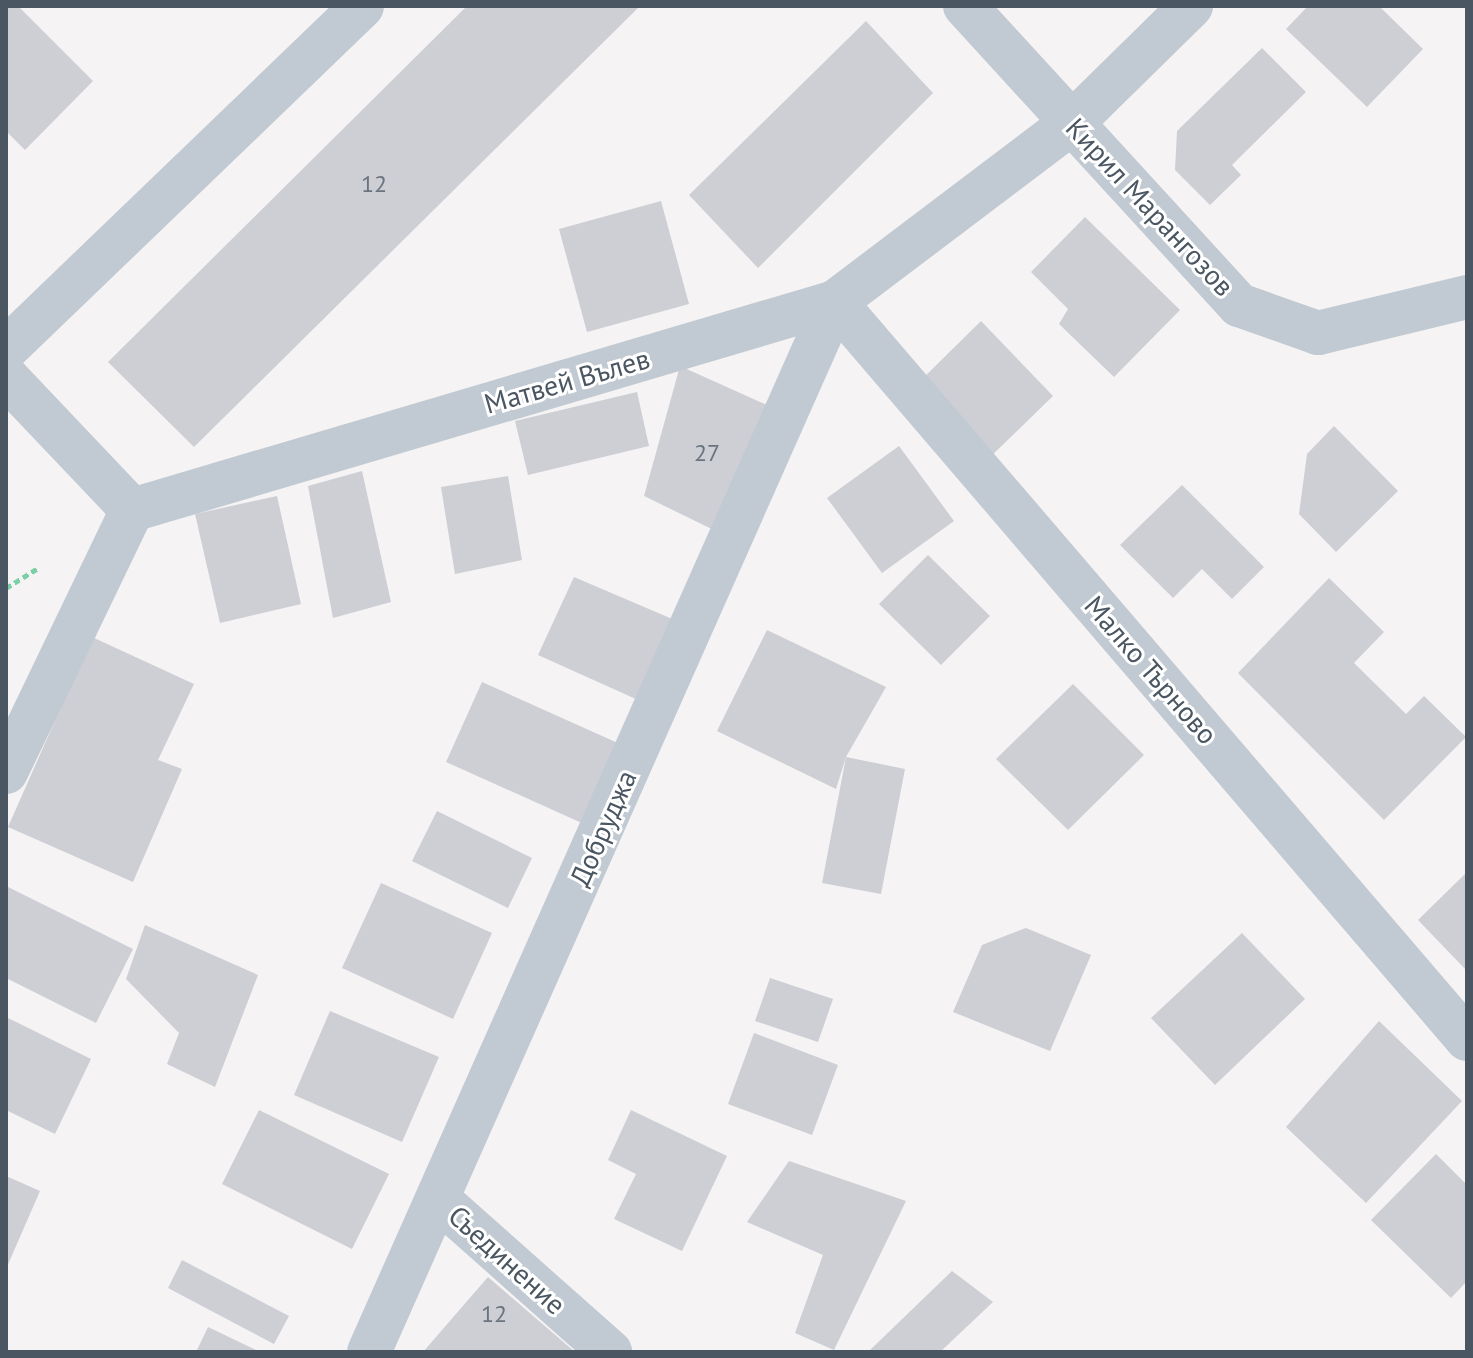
<!DOCTYPE html>
<meta charset="utf-8">
<style>
body{margin:0}
#map{position:relative;width:1473px;height:1358px;overflow:hidden;background:#f5f3f3;font-family:"PT Sans",sans-serif}
div>[style]{position:absolute}
[style*='--x']{left:calc(var(--x)*1px);top:calc(var(--y)*1px);width:calc(var(--w)*1px);rotate:calc(var(--a)*1deg)}
.building>*{inset:0;background:#cdcfd5}
.path>*{height:5px;margin-top:-2.5px;transform-origin:0;background:repeating-linear-gradient(90deg,#7ad0a6 0 6px,transparent 0 10px)}
.minor>*{height:44px;margin:-22px;padding:0 22px;transform-origin:22px;border-radius:22px;background:#c1cad2}
span{translate:-50% -50%;white-space:nowrap;text-align:center;line-height:1.15;-webkit-text-stroke:6px #fff;paint-order:stroke}
.number-label{font-size:24px;color:#6b747e}
.number-label span{-webkit-text-stroke-width:0}
.street-label{font-size:28px;color:#4a5661}
.frame{position:absolute;inset:0;border:8px solid #4a5661;pointer-events:none}
</style>
<div id="map">
<div class="building">
<i style="clip-path:polygon(6px 6px,18px 6px,93px 81px,25px 150px,6px 131px)"></i>
<i style="clip-path:polygon(467px 6px,640px 6px,194px 447px,108px 362px)"></i>
<i style="clip-path:polygon(1308px 6px,1379px 6px,1423px 49px,1367px 107px,1286px 29px)"></i>
<i style="clip-path:polygon(866px 21px,933px 93px,758px 268px,689px 195px)"></i>
<i style="clip-path:polygon(1262px 48px,1306px 92px,1232px 165px,1241px 175px,1210px 205px,1175px 170px,1177px 131px)"></i>
<i style="clip-path:polygon(661px 201px,689px 304px,587px 332px,559px 229px)"></i>
<i style="clip-path:polygon(1085px 217px,1180px 310px,1114px 377px,1059px 324px,1068px 309px,1031px 272px)"></i>
<i style="clip-path:polygon(981px 321px,1053px 396px,984px 463px,913px 388px)"></i>
<i style="clip-path:polygon(680px 366px,778px 410px,722px 534px,644px 496px)"></i>
<i style="clip-path:polygon(637px 392px,649px 446px,528px 475px,515px 421px)"></i>
<i style="clip-path:polygon(1334px 426px,1398px 491px,1336px 552px,1299px 514px,1307px 454px)"></i>
<i style="clip-path:polygon(899px 446px,954px 521px,882px 573px,827px 498px)"></i>
<i style="clip-path:polygon(362px 471px,391px 602px,333px 618px,308px 486px)"></i>
<i style="clip-path:polygon(508px 476px,522px 560px,455px 574px,441px 487px)"></i>
<i style="clip-path:polygon(1182px 485px,1264px 567px,1232px 599px,1202px 569px,1173px 598px,1120px 545px)"></i>
<i style="clip-path:polygon(277px 496px,301px 604px,220px 623px,195px 514px)"></i>
<i style="clip-path:polygon(928px 555px,990px 616px,941px 665px,879px 604px)"></i>
<i style="clip-path:polygon(574px 577px,677px 621px,638px 700px,538px 655px)"></i>
<i style="clip-path:polygon(1329px 578px,1384px 632px,1354px 663px,1406px 714px,1424px 696px,1466px 737px,1384px 820px,1238px 673px)"></i>
<i style="clip-path:polygon(767px 630px,886px 687px,846px 757px,905px 769px,881px 894px,822px 883px,846px 757px,836px 789px,717px 731px)"></i>
<i style="clip-path:polygon(92px 637px,194px 684px,158px 760px,182px 769px,133px 882px,8px 827px)"></i>
<i style="clip-path:polygon(482px 682px,620px 744px,584px 824px,446px 762px)"></i>
<i style="clip-path:polygon(1073px 684px,1144px 755px,1068px 830px,996px 759px)"></i>
<i style="clip-path:polygon(437px 811px,532px 858px,508px 908px,412px 861px)"></i>
<i style="clip-path:polygon(1467px 872px,1467px 971px,1418px 920px)"></i>
<i style="clip-path:polygon(381px 883px,492px 933px,453px 1019px,342px 968px)"></i>
<i style="clip-path:polygon(6px 886px,133px 949px,96px 1023px,6px 978px)"></i>
<i style="clip-path:polygon(145px 925px,258px 975px,215px 1087px,167px 1064px,179px 1033px,126px 979px)"></i>
<i style="clip-path:polygon(1026px 928px,1091px 955px,1050px 1051px,953px 1012px,982px 945px)"></i>
<i style="clip-path:polygon(1242px 933px,1305px 999px,1215px 1085px,1151px 1018px)"></i>
<i style="clip-path:polygon(770px 978px,833px 999px,818px 1042px,755px 1021px)"></i>
<i style="clip-path:polygon(330px 1011px,439px 1057px,402px 1142px,294px 1095px)"></i>
<i style="clip-path:polygon(6px 1017px,91px 1059px,55px 1134px,6px 1110px)"></i>
<i style="clip-path:polygon(1379px 1021px,1462px 1101px,1366px 1203px,1286px 1127px)"></i>
<i style="clip-path:polygon(754px 1033px,838px 1065px,812px 1135px,728px 1104px)"></i>
<i style="clip-path:polygon(259px 1110px,389px 1174px,352px 1249px,222px 1184px)"></i>
<i style="clip-path:polygon(631px 1110px,727px 1156px,682px 1251px,614px 1219px,636px 1174px,608px 1160px)"></i>
<i style="clip-path:polygon(1436px 1154px,1467px 1185px,1467px 1281px,1451px 1298px,1371px 1220px)"></i>
<i style="clip-path:polygon(789px 1161px,906px 1201px,834px 1350px,795px 1333px,823px 1255px,747px 1222px)"></i>
<i style="clip-path:polygon(6px 1176px,40px 1191px,6px 1269px)"></i>
<i style="clip-path:polygon(182px 1260px,289px 1316px,274px 1344px,168px 1288px)"></i>
<i style="clip-path:polygon(952px 1271px,993px 1302px,940px 1352px,868px 1352px)"></i>
<i style="clip-path:polygon(488px 1277px,575px 1352px,423px 1352px)"></i>
<i style="clip-path:polygon(208px 1327px,260px 1352px,196px 1352px)"></i>
</div>
<div class="path">
<i style="--x:6;--y:588;--w:39;--a:-32"></i>
</div>
<div class="minor">
<i style="--x:965;--y:6;--w:406;--a:47.5"></i>
<i style="--x:1239;--y:305;--w:84;--a:19.5"></i>
<i style="--x:1318;--y:333;--w:153;--a:-13.6"></i>
<i style="--x:6;--y:349;--w:494;--a:-43.9"></i>
<i style="--x:6;--y:377;--w:183;--a:46.5"></i>
<i style="--x:6;--y:772;--w:291;--a:-64.3"></i>
<i style="--x:132;--y:510;--w:733;--a:-16.48"></i>
<i style="--x:835;--y:302;--w:297;--a:-37.1"></i>
<i style="--x:1072;--y:123;--w:167;--a:-44.5"></i>
<i style="--x:439;--y:1200;--w:229;--a:41.6"></i>
<i style="--x:369;--y:1352;--w:1149;--a:-66.07"></i>
<i style="--x:835;--y:302;--w:971;--a:49.39"></i>
</div>
<div class="number-label">
<span style="left:374px;top:184px">12</span>
<span style="left:707px;top:453px">27</span>
<span style="left:494px;top:1314px">12</span>
</div>
<div class="street-label">
<span style="left:1150px;top:207px;rotate:47deg">Кирил Марангозов</span>
<span style="left:567px;top:381px;rotate:-16deg">Матвей Вълев</span>
<span style="left:1151px;top:670px;rotate:49deg">Малко Търново</span>
<span style="left:603px;top:828px;rotate:-66deg">Добруджа</span>
<span style="left:507px;top:1260px;rotate:42deg">Съединение</span>
</div>
<div class="frame"></div>
</div>
